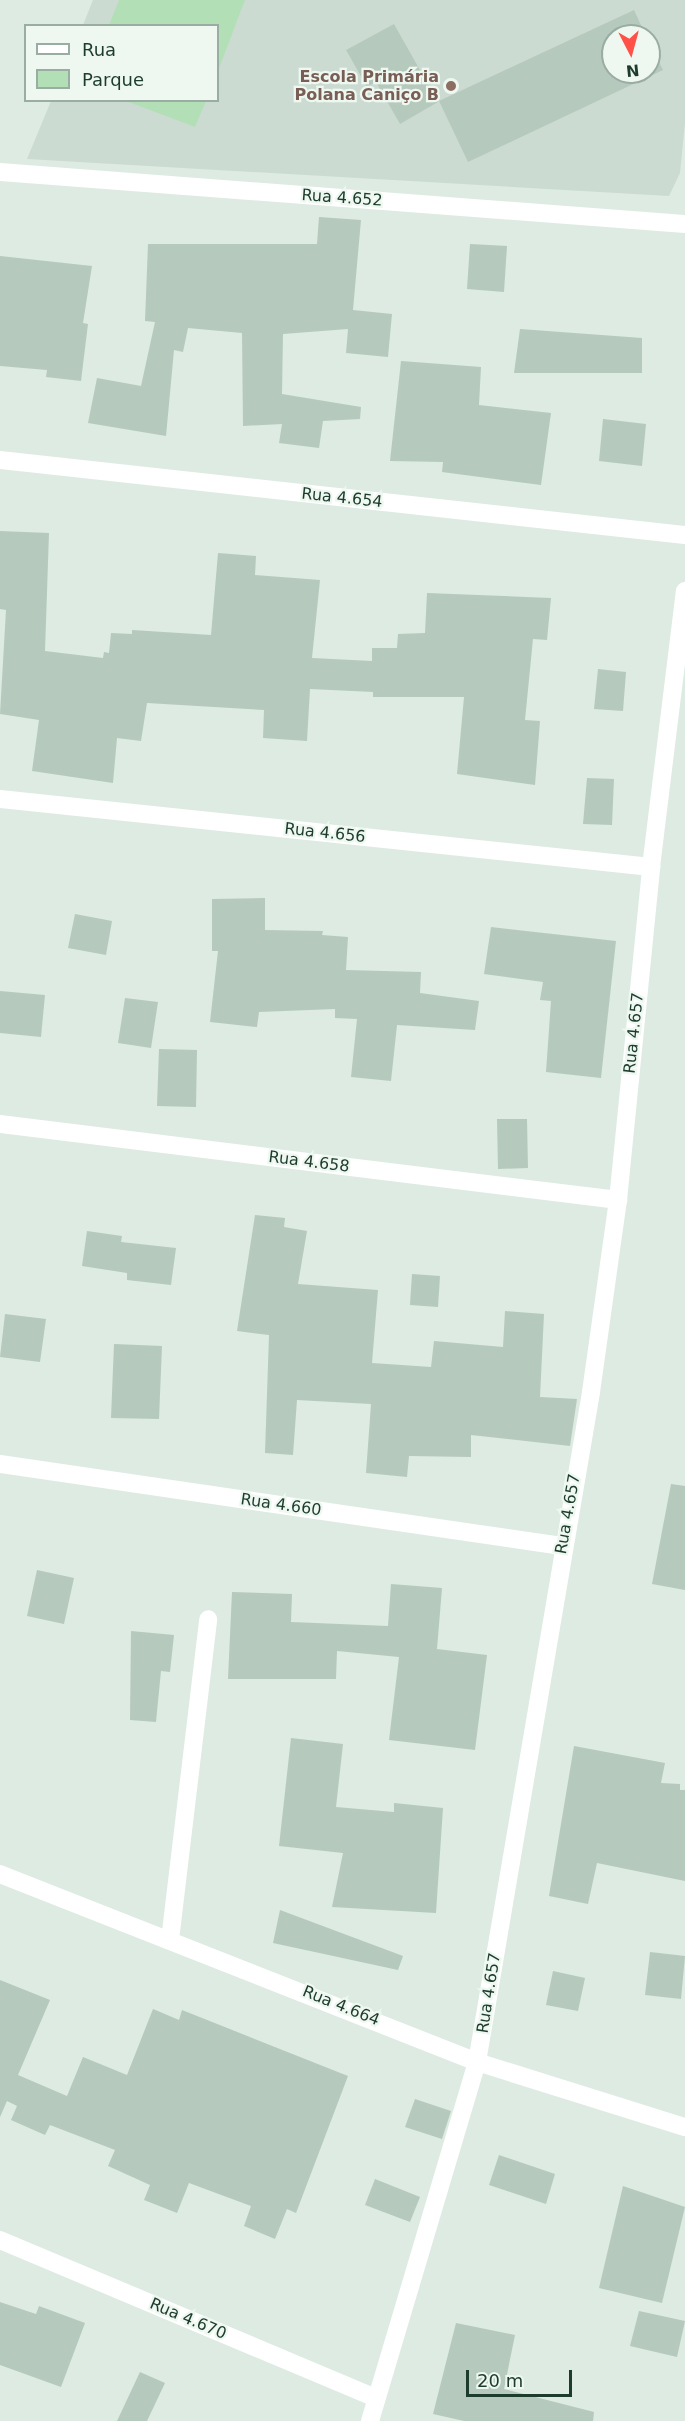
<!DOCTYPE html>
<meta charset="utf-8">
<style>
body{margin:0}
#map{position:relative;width:685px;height:2421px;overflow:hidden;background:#ddebe2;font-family:"DejaVu Sans",sans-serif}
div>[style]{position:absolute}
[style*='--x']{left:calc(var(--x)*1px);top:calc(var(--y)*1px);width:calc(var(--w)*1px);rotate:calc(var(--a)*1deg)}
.built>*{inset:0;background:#ccdbd1}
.green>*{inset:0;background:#b3dfb7}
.building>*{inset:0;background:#b6c9bd}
.minor>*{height:18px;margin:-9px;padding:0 9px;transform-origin:9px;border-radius:9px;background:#fff}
.dots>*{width:16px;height:16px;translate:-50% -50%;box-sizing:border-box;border:3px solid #eef8f1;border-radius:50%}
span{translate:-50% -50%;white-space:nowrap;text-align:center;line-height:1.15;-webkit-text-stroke:4.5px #eef8f1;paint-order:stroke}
.education-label{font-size:16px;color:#785e54;font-weight:700}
.right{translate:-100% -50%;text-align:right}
.street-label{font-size:16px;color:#1d3c2e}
.legend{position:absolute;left:24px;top:24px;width:195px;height:78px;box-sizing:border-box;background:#eef8f1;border:2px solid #9aada3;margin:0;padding:8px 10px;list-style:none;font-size:18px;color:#1d3c2e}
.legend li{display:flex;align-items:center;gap:12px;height:30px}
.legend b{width:30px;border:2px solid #9aada3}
.north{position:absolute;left:601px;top:24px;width:60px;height:60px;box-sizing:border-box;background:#eef8f1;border:2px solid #9aada3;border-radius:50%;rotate:174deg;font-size:16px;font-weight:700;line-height:24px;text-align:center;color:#1d3c2e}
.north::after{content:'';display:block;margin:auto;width:21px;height:27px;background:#ff5148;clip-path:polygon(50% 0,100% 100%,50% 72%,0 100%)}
.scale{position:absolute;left:466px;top:2370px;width:106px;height:27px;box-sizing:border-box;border:3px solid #1d3c2e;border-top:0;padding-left:8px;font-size:18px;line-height:21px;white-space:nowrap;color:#1d3c2e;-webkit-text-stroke:4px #eef8f1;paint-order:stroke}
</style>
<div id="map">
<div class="built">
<i style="clip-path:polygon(evenodd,93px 0,685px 0,685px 123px,680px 173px,669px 196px,27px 159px,51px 101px,218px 100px,218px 26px,83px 25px,93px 0,613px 36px,649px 36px,649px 72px,613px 72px,613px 36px)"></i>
</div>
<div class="green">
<i style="clip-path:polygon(119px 0,245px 0,218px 71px,218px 26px,109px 25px)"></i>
<i style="clip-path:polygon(126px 101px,206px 100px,206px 101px,195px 127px)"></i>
</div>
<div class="building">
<i style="clip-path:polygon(634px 10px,646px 36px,613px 36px,613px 72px,649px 72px,649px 42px,663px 70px,468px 162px,439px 101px)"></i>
<i style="clip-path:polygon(394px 24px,438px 102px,400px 124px,376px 82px,367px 87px,346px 50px)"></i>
<i style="clip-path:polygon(319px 217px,361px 220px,353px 310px,392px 314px,388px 357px,346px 353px,348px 329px,283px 334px,282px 394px,361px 407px,360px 419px,323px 421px,319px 448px,279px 443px,282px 424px,243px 426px,242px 333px,188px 328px,183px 352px,174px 350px,166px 436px,88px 423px,97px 378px,141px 386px,155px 322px,145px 321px,148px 244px,317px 244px)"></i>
<i style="clip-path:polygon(470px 244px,507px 246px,504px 292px,467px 289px)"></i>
<i style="clip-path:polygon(0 256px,92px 266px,83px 323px,88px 324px,81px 381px,46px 377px,47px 370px,0 366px)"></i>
<i style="clip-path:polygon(520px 329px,642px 338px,642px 373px,514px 373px)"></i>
<i style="clip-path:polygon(401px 361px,481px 367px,479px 405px,551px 413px,541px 485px,442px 472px,443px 462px,390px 461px)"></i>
<i style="clip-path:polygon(603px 419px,646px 424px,642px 466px,599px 461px)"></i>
<i style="clip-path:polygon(0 531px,49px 533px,45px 651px,103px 658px,104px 652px,109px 653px,111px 633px,132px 634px,132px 630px,211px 635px,218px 553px,256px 556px,255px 575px,320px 580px,312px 658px,372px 661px,372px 648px,397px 648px,398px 634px,425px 633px,427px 593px,551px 598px,547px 640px,533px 639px,525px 720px,540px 721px,535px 785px,457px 774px,464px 697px,373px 697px,373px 692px,310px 689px,307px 741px,263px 738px,264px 710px,147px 703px,141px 741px,117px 738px,113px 783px,32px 771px,39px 720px,0 714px,6px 610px,0 609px)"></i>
<i style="clip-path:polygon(598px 669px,626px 672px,623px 711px,594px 709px)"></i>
<i style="clip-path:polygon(587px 778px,614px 779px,612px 825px,583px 824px)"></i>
<i style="clip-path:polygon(265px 898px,265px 930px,323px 931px,322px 935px,348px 937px,346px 970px,421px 972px,420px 993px,479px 1001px,475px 1030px,397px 1025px,391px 1081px,351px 1077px,357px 1019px,335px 1018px,335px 1009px,259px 1012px,257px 1027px,210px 1022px,218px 951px,212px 951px,212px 899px)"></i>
<i style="clip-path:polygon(75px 914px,112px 921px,106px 955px,68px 948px)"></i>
<i style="clip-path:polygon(491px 927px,616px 941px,601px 1078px,546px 1072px,551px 1001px,540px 1000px,543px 982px,484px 974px)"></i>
<i style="clip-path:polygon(0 991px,45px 995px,41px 1037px,0 1033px)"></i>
<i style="clip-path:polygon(125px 998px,158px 1002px,151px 1048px,118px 1043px)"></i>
<i style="clip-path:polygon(159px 1049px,197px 1050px,196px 1107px,157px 1106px)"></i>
<i style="clip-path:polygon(497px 1119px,527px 1119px,528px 1168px,498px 1169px)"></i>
<i style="clip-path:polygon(255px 1215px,285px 1218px,284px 1227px,307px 1231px,298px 1284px,378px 1290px,372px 1363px,431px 1367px,434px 1341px,503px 1347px,505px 1311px,544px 1314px,540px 1397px,577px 1399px,570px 1446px,471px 1435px,471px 1457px,409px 1456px,407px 1477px,366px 1473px,371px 1404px,297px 1400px,293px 1455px,265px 1453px,269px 1335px,237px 1331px)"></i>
<i style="clip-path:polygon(87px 1231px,122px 1236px,121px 1242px,176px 1248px,171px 1285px,127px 1280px,127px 1273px,82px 1266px)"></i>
<i style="clip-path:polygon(412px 1274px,440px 1276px,438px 1307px,410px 1305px)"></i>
<i style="clip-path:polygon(5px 1314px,46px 1319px,40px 1362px,0 1357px)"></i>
<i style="clip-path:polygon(114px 1344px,162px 1346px,159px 1419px,111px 1418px)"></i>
<i style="clip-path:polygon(671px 1484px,685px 1486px,685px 1590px,652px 1584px)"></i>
<i style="clip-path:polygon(37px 1570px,74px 1578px,64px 1624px,27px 1616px)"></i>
<i style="clip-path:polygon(391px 1584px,442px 1588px,437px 1649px,487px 1655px,475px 1750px,389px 1740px,399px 1657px,337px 1651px,336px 1679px,228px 1679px,232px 1592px,292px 1594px,291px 1622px,388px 1626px)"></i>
<i style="clip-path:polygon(131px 1631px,174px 1635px,170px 1672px,161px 1671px,156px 1722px,130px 1720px)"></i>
<i style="clip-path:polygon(291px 1738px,343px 1744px,336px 1807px,394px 1812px,394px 1803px,443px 1808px,436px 1913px,332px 1907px,343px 1853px,279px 1846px)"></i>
<i style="clip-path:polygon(574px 1746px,665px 1763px,661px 1783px,680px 1784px,680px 1790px,685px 1790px,685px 1881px,597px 1863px,588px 1904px,549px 1896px)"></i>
<i style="clip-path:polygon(280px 1910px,403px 1956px,398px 1970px,273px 1943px)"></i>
<i style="clip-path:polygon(650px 1952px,685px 1956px,681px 1999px,645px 1995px)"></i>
<i style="clip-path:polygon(553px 1971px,585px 1978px,578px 2011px,546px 2005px)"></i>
<i style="clip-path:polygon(0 1980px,50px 2000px,18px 2075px,67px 2096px,83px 2057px,127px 2075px,153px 2009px,179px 2020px,182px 2010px,348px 2076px,296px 2213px,287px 2209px,275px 2239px,244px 2226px,251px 2206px,189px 2183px,177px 2213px,144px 2200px,150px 2185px,108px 2166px,115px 2150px,50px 2125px,45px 2135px,11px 2120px,17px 2106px,7px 2101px,0 2117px)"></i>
<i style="clip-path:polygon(415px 2099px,451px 2111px,442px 2139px,405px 2127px)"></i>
<i style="clip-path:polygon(499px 2155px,555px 2174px,546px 2204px,489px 2185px)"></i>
<i style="clip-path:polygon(375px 2179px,420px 2197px,410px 2222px,365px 2205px)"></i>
<i style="clip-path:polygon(623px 2186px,685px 2207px,662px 2303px,599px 2288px)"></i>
<i style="clip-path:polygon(0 2302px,36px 2314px,39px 2306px,85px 2323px,61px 2387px,0 2365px)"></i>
<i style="clip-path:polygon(639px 2311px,685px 2321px,677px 2357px,630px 2346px)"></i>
<i style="clip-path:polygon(456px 2323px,515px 2335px,504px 2389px,594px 2412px,593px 2421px,464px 2421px,433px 2414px)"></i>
<i style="clip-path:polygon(140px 2372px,165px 2383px,147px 2421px,117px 2421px)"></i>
</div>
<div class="minor">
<i style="--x:0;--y:172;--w:687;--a:4.34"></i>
<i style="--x:0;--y:460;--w:689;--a:6.25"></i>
<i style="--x:0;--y:799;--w:655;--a:5.96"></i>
<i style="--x:0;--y:1124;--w:623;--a:7.01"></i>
<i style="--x:0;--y:1464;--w:568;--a:8.3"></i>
<i style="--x:0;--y:1874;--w:513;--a:21.51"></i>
<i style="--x:477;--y:2062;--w:218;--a:17.4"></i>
<i style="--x:170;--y:1940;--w:323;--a:-83.2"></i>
<i style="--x:0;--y:2240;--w:407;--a:22.8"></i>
<i style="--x:370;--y:2421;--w:375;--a:-73.4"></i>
<i style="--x:477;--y:2062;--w:680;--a:-80.34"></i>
<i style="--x:591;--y:1392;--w:194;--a:-82"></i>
<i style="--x:618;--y:1200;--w:335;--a:-84.3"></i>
<i style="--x:651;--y:867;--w:278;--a:-83"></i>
</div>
<div class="dots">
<i style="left:451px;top:86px;background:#8d6e63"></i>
</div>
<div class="education-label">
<span class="right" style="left:439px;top:86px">Escola Primária<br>Polana Caniço B</span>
</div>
<div class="street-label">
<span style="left:342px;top:198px;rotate:4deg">Rua 4.652</span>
<span style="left:342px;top:498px;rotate:6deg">Rua 4.654</span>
<span style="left:325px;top:833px;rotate:6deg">Rua 4.656</span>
<span style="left:634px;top:1033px;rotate:-84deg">Rua 4.657</span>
<span style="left:309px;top:1162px;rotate:7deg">Rua 4.658</span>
<span style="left:281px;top:1505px;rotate:8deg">Rua 4.660</span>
<span style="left:568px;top:1514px;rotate:-80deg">Rua 4.657</span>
<span style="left:489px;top:1993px;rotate:-81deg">Rua 4.657</span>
<span style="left:341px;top:2006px;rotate:22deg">Rua 4.664</span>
<span style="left:188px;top:2319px;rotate:23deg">Rua 4.670</span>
</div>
<ul class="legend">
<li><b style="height:8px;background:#fff"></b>Rua</li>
<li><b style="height:16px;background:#b3dfb7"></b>Parque</li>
</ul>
<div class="north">N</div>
<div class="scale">20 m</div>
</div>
